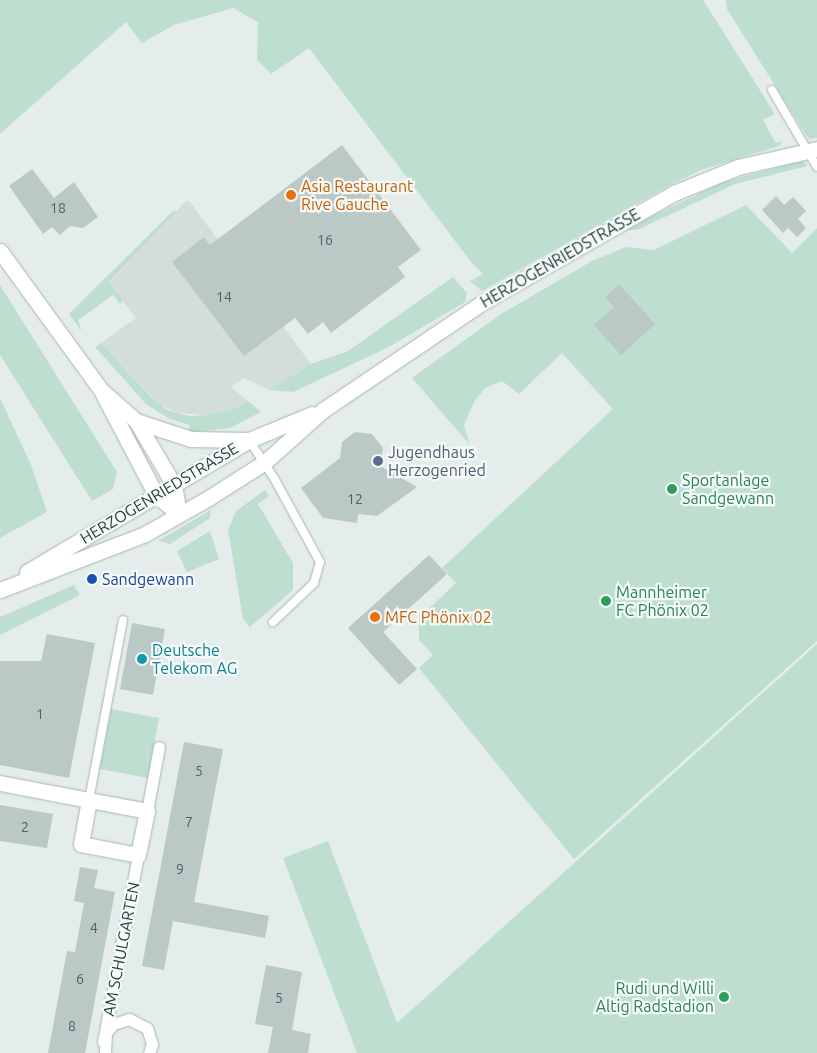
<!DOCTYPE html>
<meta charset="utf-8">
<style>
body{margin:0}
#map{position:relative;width:817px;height:1053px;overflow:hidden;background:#e5edec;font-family:Ubuntu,sans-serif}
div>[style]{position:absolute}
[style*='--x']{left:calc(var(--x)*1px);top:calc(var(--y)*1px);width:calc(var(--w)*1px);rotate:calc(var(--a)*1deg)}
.built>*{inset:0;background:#d3dddb}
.green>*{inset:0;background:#bedecf}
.building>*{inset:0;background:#bac8c6}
.roads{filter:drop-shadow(0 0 1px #a7b5b5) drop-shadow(0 0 1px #a7b5b5)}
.service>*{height:8px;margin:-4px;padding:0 4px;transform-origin:4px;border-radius:4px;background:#fff}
.pedestrian>*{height:11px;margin:-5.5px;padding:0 5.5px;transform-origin:5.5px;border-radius:5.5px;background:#fff}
.minor>*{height:15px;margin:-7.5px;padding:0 7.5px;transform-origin:7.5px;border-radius:7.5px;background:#fff}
.tertiary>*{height:15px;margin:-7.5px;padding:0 7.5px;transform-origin:7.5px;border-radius:7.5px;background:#fff}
.dots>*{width:14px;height:14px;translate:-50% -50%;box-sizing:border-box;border:2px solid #f5faf9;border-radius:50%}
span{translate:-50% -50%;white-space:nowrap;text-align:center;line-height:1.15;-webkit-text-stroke:4.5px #f5faf9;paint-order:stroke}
.number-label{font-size:14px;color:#4a6161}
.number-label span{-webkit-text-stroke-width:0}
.food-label{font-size:16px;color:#c56008}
.left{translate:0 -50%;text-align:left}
.street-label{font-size:16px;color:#243f3f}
.service-label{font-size:16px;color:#4e5e75}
.leisure-label{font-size:16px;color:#27864d}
.right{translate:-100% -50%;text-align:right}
.transit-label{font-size:16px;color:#164399}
.culture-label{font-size:16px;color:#0d838f}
</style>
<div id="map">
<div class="built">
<i style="clip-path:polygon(186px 201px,189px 201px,311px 364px,269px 390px,244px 378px,231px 387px,248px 401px,229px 411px,205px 415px,178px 413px,160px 405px,101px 343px,136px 318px,109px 283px)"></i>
</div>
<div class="green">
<i style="clip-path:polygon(0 0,703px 0,775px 114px,763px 120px,770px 133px,776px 143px,783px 141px,779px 146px,701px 170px,670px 185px,482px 291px,470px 281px,483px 274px,471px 262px,309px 48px,271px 74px,257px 60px,258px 22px,233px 8px,174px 25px,142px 43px,126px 22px,0 134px)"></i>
<i style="clip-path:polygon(726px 0,817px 0,817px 138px,810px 139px,806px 135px,727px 9px)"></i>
<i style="clip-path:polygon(802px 161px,808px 166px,735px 184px,637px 230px,624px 230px,723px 182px)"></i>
<i style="clip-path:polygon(746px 205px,792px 253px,817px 228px,817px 641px,574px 859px,419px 668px,433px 655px,419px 640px,419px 618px,456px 583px,442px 568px,613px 409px,562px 353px,519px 394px,502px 381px,485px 388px,474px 402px,464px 425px,470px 445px,412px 378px,501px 314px,592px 261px,626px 247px,654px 250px)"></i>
<i style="clip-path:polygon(173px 211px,177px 211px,109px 282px,123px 301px,120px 304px,113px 295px,78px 320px,82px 331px,69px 314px)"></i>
<i style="clip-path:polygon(453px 277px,467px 293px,465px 302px,389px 347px,293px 392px,269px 390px,311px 364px,348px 351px)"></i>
<i style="clip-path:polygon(0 285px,117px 472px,113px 489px,92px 501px,0 355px)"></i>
<i style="clip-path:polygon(101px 343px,152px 398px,167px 410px,189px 416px,205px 415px,229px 411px,248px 401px,261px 412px,230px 428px,189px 432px,189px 425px,168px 418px,146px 404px,95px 347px)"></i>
<i style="clip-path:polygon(0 398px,31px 465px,47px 512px,0 538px)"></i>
<i style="clip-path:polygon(265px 490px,269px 496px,258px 504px,293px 563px,293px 590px,250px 627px,243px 619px,228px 530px,236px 511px)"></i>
<i style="clip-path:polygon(211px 510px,210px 518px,170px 544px,158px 541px)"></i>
<i style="clip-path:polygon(210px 531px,219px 559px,187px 572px,177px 551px)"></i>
<i style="clip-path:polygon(74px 585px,80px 595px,0 635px,0 617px)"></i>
<i style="clip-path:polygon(817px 644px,817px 1053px,357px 1053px,283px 858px,328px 841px,397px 1023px)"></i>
<i style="clip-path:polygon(111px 709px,159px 718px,148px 778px,100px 769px)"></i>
</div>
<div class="building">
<i style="clip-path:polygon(342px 145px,421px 250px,398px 267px,405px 277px,331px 333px,323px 322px,308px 334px,295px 318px,244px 356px,172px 262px,204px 237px,210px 245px)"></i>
<i style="clip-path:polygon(32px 169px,54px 198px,74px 182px,98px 217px,83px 228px,70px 226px,60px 235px,52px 227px,43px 234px,9px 186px)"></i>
<i style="clip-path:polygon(776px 196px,784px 205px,793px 197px,806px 211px,798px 219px,806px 228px,797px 237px,788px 228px,783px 233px,762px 210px)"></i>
<i style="clip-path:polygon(619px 284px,655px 324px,621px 355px,594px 325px,614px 307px,605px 297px)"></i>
<i style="clip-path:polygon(355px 432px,372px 434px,383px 448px,380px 466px,417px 487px,377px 516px,358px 514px,357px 523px,323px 518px,301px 488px,340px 458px,342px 442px)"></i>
<i style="clip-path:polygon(429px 555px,447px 574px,383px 632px,417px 669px,399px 685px,348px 628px)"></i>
<i style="clip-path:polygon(132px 623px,165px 629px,153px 695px,120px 689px)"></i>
<i style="clip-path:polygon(47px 634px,95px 643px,69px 778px,0 765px,0 661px,41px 661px)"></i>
<i style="clip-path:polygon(184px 742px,223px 749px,194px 902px,269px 916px,265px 938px,173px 921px,164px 970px,142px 966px)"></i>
<i style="clip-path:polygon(0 805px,53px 814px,47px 848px,0 841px)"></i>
<i style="clip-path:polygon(80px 867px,98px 870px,94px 888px,115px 892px,85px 1053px,48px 1053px,67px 951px,75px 952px,84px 903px,74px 901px)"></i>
<i style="clip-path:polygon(266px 965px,302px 972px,292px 1030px,311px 1034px,308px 1053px,268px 1053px,273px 1027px,255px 1024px)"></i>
</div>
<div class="roads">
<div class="service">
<i style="--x:772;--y:90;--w:89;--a:59.7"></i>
<i style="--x:249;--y:440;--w:45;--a:56.7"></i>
<i style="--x:274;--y:478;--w:96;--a:61.3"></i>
<i style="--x:320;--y:562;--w:22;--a:106"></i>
<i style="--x:314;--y:583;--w:57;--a:136.4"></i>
<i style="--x:89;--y:800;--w:183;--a:-79.3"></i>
</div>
<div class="pedestrian">
<i style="--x:147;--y:811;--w:65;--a:-79.4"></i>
<i style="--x:103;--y:1042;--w:190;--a:-79.4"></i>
<i style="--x:105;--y:1053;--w:20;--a:-87"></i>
<i style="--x:106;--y:1033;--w:11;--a:-52"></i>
<i style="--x:113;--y:1024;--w:17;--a:-17"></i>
<i style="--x:129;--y:1019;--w:20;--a:27"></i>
<i style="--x:147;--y:1028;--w:17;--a:73"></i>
<i style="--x:152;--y:1044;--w:9;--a:108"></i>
</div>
<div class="minor">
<i style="--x:0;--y:251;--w:172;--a:54"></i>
<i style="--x:101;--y:390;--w:47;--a:41.5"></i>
<i style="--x:136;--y:421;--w:74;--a:59.3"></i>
<i style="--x:174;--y:485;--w:29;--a:80"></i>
<i style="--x:103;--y:394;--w:114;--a:62.3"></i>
<i style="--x:156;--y:495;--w:30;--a:40"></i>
<i style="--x:0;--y:783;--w:91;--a:10.8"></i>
<i style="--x:89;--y:800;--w:59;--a:10.7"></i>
<i style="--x:147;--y:811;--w:45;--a:101.6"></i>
<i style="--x:138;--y:855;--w:58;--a:-169.1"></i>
<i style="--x:81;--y:844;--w:45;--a:-79.7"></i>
</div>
<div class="tertiary">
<i style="--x:136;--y:421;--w:58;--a:18.1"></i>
<i style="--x:191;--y:439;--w:57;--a:1"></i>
<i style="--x:27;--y:572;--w:258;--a:-30.7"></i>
<i style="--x:249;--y:440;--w:68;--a:-22.4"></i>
<i style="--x:0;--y:590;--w:155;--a:-21.1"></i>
<i style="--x:145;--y:534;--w:75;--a:-29.6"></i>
<i style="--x:210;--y:497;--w:65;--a:-32.5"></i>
<i style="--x:265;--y:462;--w:78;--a:-41.9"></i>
<i style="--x:323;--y:410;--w:193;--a:-34"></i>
<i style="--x:483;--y:302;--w:220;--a:-29.7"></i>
<i style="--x:674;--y:193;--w:69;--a:-22.1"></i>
<i style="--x:738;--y:167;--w:81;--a:-12.8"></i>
</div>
</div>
<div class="dots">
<i style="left:291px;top:195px;background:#e8710a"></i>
<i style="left:378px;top:461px;background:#5c6f8a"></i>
<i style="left:672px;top:489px;background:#2e9e5b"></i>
<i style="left:92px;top:579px;background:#1a4fb4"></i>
<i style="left:606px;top:601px;background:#2e9e5b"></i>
<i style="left:375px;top:617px;background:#e8710a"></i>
<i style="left:142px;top:659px;background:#0f9aa8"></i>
<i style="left:724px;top:997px;background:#2e9e5b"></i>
</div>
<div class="number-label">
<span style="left:58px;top:208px">18</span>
<span style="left:325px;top:240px">16</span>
<span style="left:224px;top:297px">14</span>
<span style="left:355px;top:499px">12</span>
<span style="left:40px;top:714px">1</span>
<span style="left:199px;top:771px">5</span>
<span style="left:189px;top:822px">7</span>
<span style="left:25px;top:827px">2</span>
<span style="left:180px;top:869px">9</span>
<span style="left:94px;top:928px">4</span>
<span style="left:80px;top:979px">6</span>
<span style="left:279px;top:998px">5</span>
<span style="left:72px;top:1026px">8</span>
</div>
<div class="food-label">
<span class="left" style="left:301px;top:195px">Asia Restaurant<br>Rive Gauche</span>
<span class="left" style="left:385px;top:617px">MFC Phönix 02</span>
</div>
<div class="street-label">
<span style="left:560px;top:258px;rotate:-30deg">HERZOGENRIEDSTRASSE</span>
<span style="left:159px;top:493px;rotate:-31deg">HERZOGENRIEDSTRASSE</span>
<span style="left:121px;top:949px;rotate:-79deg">AM SCHULGARTEN</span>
</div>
<div class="service-label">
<span class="left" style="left:388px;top:461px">Jugendhaus<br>Herzogenried</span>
</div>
<div class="leisure-label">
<span class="left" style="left:682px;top:489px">Sportanlage<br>Sandgewann</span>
<span class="left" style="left:616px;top:601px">Mannheimer<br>FC Phönix 02</span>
<span class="right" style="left:714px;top:997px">Rudi und Willi<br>Altig Radstadion</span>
</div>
<div class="transit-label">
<span class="left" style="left:102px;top:579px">Sandgewann</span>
</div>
<div class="culture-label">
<span class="left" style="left:152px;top:659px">Deutsche<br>Telekom AG</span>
</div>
</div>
